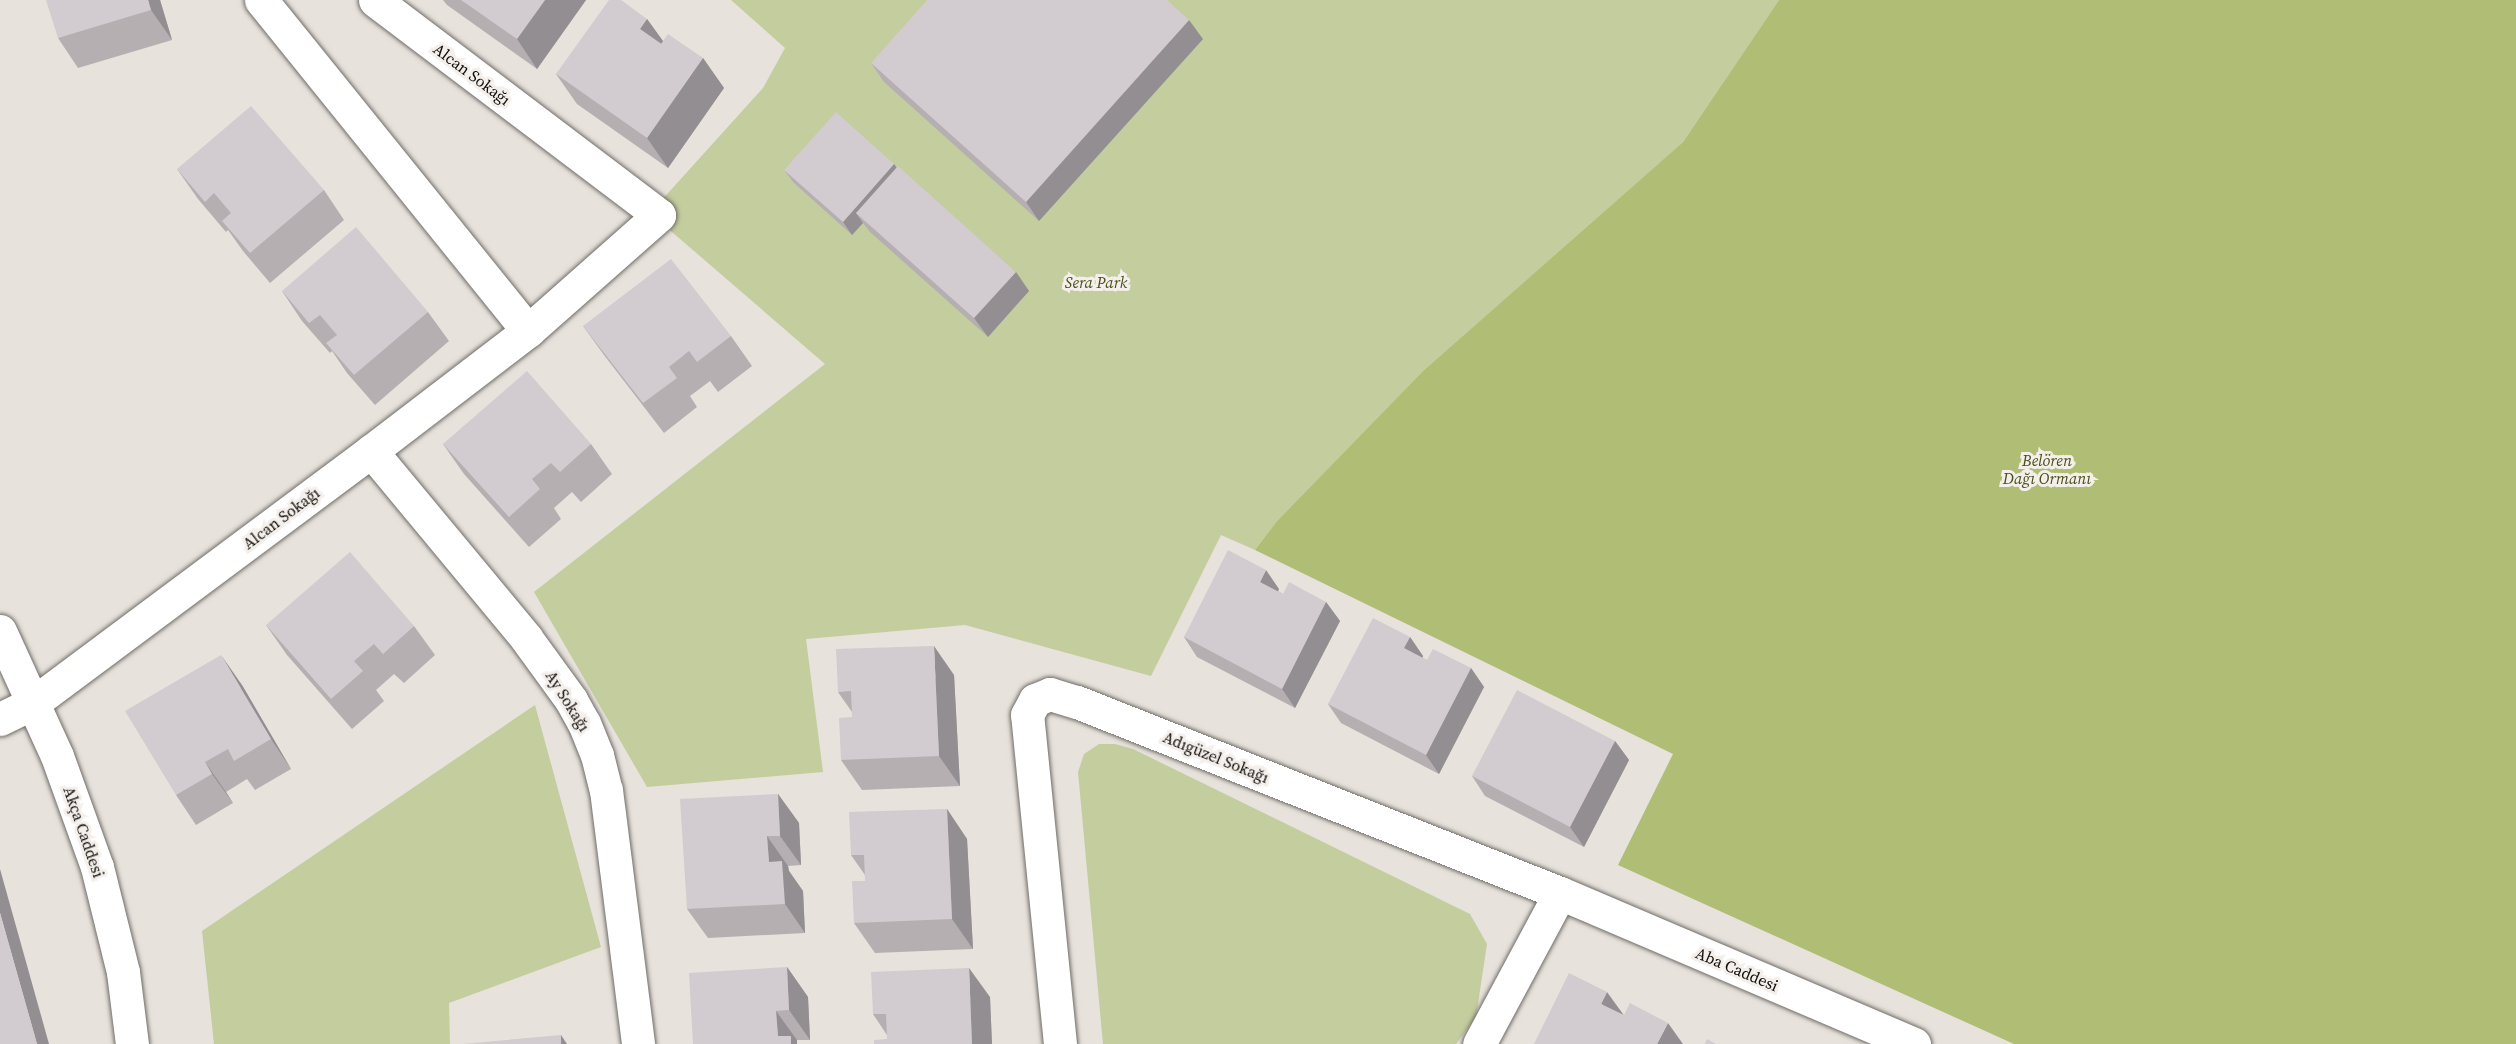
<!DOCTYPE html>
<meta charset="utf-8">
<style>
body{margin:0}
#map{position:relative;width:2516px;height:1044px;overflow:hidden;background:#e7e2dc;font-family:"Source Serif 4",serif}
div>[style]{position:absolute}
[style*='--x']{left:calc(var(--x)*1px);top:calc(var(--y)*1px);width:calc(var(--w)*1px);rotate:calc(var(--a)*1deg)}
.green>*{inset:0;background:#c4cd9d}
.forest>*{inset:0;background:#b0bd75}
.roads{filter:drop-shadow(0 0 2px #706c67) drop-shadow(0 0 2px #706c67)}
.minor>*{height:33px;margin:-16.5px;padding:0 16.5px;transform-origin:16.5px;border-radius:16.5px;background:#fff}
.tertiary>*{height:33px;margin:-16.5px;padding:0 16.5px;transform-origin:16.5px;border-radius:16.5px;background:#fff}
.secondary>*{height:33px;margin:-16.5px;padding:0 16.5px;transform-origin:16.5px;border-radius:16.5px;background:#fff}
.wall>*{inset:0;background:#b5afb2}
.shaded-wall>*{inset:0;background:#938e91}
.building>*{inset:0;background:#d2cbcf}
span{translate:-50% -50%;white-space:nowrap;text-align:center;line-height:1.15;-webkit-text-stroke:6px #f4efea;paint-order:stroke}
.street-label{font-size:16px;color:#110f0d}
.park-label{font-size:16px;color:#49501b;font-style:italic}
</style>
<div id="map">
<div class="green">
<i style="clip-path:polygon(731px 0,1779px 0,1683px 142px,1423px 371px,1277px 521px,1255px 550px,1221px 535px,1151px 676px,965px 625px,806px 639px,823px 772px,647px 787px,534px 592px,825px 364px,650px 213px,763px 88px,785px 48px)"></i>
<i style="clip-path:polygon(535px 705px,601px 947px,449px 1003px,450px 1044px,214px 1044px,202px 931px)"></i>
<i style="clip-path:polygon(1099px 744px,1115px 744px,1133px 749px,1470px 914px,1487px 944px,1476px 1017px,1456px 1044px,1103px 1044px,1078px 772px,1084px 754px)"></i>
</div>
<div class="forest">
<i style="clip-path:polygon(1779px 0,2516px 0,2516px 1044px,2014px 1044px,1618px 865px,1673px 754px,1255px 550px,1277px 521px,1423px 371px,1683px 142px)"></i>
</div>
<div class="roads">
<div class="minor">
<i style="--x:261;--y:0;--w:425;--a:51.1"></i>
<i style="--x:371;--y:451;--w:243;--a:50.3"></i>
<i style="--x:526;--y:638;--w:77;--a:54"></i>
<i style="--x:571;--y:700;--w:26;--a:61"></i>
<i style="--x:584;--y:723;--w:35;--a:68"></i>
<i style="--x:597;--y:755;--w:36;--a:76"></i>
<i style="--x:606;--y:790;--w:256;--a:82.8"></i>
<i style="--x:0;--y:719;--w:37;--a:-26"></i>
<i style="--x:33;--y:703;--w:422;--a:-36.7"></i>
<i style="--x:371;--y:451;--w:198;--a:-37.4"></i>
<i style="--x:528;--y:331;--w:175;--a:-41.5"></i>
<i style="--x:659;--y:215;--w:356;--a:-142.9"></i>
<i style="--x:1060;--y:1044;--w:331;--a:-95.7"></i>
<i style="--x:1027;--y:715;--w:17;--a:-62"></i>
<i style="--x:1035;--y:700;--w:16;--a:-22"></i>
<i style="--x:1050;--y:694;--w:28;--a:17"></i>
<i style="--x:1077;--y:702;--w:519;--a:21.58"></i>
<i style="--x:1560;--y:893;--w:171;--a:118.2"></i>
</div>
<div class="tertiary">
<i style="--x:1560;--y:893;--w:385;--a:23.1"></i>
</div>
<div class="secondary">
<i style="--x:0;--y:631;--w:137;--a:65.5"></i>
<i style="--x:57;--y:756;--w:118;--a:70.2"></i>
<i style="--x:97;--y:867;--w:108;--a:76.1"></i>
<i style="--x:123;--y:972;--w:73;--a:82.9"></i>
</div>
</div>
<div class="wall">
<i style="clip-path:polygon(160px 0,172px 40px,78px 68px,58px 38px)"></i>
<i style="clip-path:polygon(443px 0,586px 0,537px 69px,447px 5px)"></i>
<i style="clip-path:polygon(647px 19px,663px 41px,703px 58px,724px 88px,668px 168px,577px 104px,556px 74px)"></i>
<i style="clip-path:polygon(1203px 39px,1039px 221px,884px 82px,871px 63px)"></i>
<i style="clip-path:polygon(894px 164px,897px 168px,1016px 272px,1029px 291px,988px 337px,870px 232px,863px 223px,852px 235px,794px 183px,784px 170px)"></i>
<i style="clip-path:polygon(177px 169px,324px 190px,344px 220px,270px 283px,243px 251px,228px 230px,226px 232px,198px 199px)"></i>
<i style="clip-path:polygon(282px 291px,428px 312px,449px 341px,375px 405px,347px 373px,332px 351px,330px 353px,302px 321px)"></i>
<i style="clip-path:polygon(583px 326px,731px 336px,752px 366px,718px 392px,710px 381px,690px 396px,697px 407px,664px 433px,604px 355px)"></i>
<i style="clip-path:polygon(443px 444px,591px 444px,612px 474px,581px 502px,572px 492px,554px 508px,561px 519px,529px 547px,464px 474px)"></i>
<i style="clip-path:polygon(1279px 589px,1278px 591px,1283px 594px,1326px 602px,1340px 621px,1295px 708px,1197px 657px,1184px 637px)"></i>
<i style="clip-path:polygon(266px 625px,414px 626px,435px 655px,404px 683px,394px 674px,376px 690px,384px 701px,352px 729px,287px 655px)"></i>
<i style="clip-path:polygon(1410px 637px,1423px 656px,1422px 658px,1427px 660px,1471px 668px,1484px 687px,1439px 774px,1341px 723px,1328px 704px)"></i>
<i style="clip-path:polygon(954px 675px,960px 786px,862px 790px,841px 760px,852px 717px,852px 712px,838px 692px)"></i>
<i style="clip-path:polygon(242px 685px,291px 769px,255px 790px,247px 779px,226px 792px,233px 803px,196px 825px,176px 795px)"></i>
<i style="clip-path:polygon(1615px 741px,1629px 760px,1584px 847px,1485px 796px,1472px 776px)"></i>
<i style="clip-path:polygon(778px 794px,799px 823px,801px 865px,788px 866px,789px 871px,803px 891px,805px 933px,708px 938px,687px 909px)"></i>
<i style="clip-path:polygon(947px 809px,967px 839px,973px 949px,875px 953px,854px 923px,865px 881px,865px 875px,851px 855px)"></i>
<i style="clip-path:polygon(787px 967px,808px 997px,810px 1040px,797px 1040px,797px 1044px,693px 1044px)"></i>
<i style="clip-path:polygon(990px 997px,992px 1044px,874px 1044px,887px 1039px,887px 1035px,873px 1014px)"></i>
</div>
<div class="shaded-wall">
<i style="clip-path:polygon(148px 0,160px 0,172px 40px,151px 10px)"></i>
<i style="clip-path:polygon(545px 0,586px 0,537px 69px,517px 39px)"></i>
<i style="clip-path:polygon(647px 19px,668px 48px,640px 29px)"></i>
<i style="clip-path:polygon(1189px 20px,1203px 39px,1039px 221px,1026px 202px)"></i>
<i style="clip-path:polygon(703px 58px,724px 88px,668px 168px,647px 138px)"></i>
<i style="clip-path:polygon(894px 164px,904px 178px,856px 213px,863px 223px,852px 235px,843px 222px)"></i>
<i style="clip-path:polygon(1016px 272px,1029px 291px,988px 337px,974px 318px)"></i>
<i style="clip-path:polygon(1266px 570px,1279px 589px,1273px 601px,1260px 582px)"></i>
<i style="clip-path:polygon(1326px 602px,1340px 621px,1295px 708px,1282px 689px)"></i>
<i style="clip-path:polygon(1410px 637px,1423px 656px,1418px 668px,1404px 648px)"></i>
<i style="clip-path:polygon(934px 646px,954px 675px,960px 786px,939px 756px)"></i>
<i style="clip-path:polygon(221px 655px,242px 685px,291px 769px,271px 739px)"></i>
<i style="clip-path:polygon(1471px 668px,1484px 687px,1439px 774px,1426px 755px)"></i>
<i style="clip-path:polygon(1615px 741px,1629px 760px,1584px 847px,1570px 827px)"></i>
<i style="clip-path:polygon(205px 762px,226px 792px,233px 803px,212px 774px)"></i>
<i style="clip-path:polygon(778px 794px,799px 823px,801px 865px,780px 836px)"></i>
<i style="clip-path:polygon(947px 809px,967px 839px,973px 949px,952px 919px)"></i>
<i style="clip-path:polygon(767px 836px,788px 866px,789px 871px,803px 891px,805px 933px,785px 904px,769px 862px)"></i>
<i style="clip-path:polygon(0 869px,49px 1044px,37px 1044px,0 913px)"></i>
<i style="clip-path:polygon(787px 967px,808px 997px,810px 1040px,789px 1010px)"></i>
<i style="clip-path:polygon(969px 968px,990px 997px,992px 1044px,972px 1044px)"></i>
<i style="clip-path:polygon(1607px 992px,1628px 1021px,1601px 1004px)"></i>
<i style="clip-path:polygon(776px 1011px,797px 1040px,797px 1044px,783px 1044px,778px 1036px)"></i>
<i style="clip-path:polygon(1668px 1023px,1683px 1044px,1657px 1044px)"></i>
<i style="clip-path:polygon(561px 1035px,567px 1044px,561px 1044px)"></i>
</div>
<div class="building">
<i style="clip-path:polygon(46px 0,148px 0,151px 10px,58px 38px)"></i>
<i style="clip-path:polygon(461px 0,545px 0,517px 39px)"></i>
<i style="clip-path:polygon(609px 0,621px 0,647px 19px,640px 29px,661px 44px,668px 34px,703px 58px,647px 138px,556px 74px)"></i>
<i style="clip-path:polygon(927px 0,1167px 0,1189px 20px,1026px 202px,871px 63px)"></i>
<i style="clip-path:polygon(251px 106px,324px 190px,250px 253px,222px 221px,231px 213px,214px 193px,205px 202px,177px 169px)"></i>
<i style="clip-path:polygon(836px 112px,894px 164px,843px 222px,784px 170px)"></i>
<i style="clip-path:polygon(898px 166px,1016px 272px,974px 318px,856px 213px)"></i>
<i style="clip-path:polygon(356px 227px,428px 312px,354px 375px,326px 343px,337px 335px,320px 315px,309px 323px,282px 291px)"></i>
<i style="clip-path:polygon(671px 259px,731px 336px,697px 362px,689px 351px,669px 367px,677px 378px,643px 403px,583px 326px)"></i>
<i style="clip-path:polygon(527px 371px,591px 444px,560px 472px,551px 463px,532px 479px,540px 489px,509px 517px,443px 444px)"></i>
<i style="clip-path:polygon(1228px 550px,1266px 570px,1260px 582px,1283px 594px,1289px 582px,1326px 602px,1282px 689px,1184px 637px)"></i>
<i style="clip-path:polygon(350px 552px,414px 626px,383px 654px,374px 644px,354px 661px,363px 671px,331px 699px,266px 625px)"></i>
<i style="clip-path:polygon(1373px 618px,1410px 637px,1404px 648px,1427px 660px,1433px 649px,1471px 668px,1426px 755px,1328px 704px)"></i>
<i style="clip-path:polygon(934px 646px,939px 756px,841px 760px,839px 718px,852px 717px,851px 691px,838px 692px,836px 649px)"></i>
<i style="clip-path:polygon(221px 655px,271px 739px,234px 761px,228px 749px,205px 762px,212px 774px,176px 795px,125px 711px)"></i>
<i style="clip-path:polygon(1517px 690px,1615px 741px,1570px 827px,1472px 776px)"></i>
<i style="clip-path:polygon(778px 794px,780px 836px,767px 836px,769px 862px,782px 861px,785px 904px,687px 909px,680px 799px)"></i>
<i style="clip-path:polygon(947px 809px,952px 919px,854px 923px,852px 881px,865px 881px,864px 855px,851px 855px,849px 812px)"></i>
<i style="clip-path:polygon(0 913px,37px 1044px,0 1044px)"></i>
<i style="clip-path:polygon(787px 967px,789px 1010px,776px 1011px,778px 1036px,791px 1036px,791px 1044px,693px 1044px,689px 973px)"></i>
<i style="clip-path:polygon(969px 968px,972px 1044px,874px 1044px,874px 1040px,887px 1039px,886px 1014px,873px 1014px,871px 972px)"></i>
<i style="clip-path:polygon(1569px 973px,1607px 992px,1601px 1004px,1624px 1015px,1630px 1003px,1668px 1023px,1657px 1044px,1534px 1044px)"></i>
<i style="clip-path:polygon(561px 1035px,561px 1044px,463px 1044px)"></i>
<i style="clip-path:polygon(1707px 1039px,1716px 1044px,1705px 1044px)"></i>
</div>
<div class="street-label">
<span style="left:472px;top:74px;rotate:37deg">Alcan Sokağı</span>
<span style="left:281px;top:518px;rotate:-37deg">Alcan Sokağı</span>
<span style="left:568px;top:701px;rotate:58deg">Ay Sokağı</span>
<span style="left:1216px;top:757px;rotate:22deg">Adıgüzel Sokağı</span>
<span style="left:84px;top:832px;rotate:71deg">Akça Caddesi</span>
<span style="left:1737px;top:969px;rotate:23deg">Aba Caddesi</span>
</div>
<div class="park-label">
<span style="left:1096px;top:282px">Sera Park</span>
<span style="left:2047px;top:469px">Belören<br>Dağı Ormanı</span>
</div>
</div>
